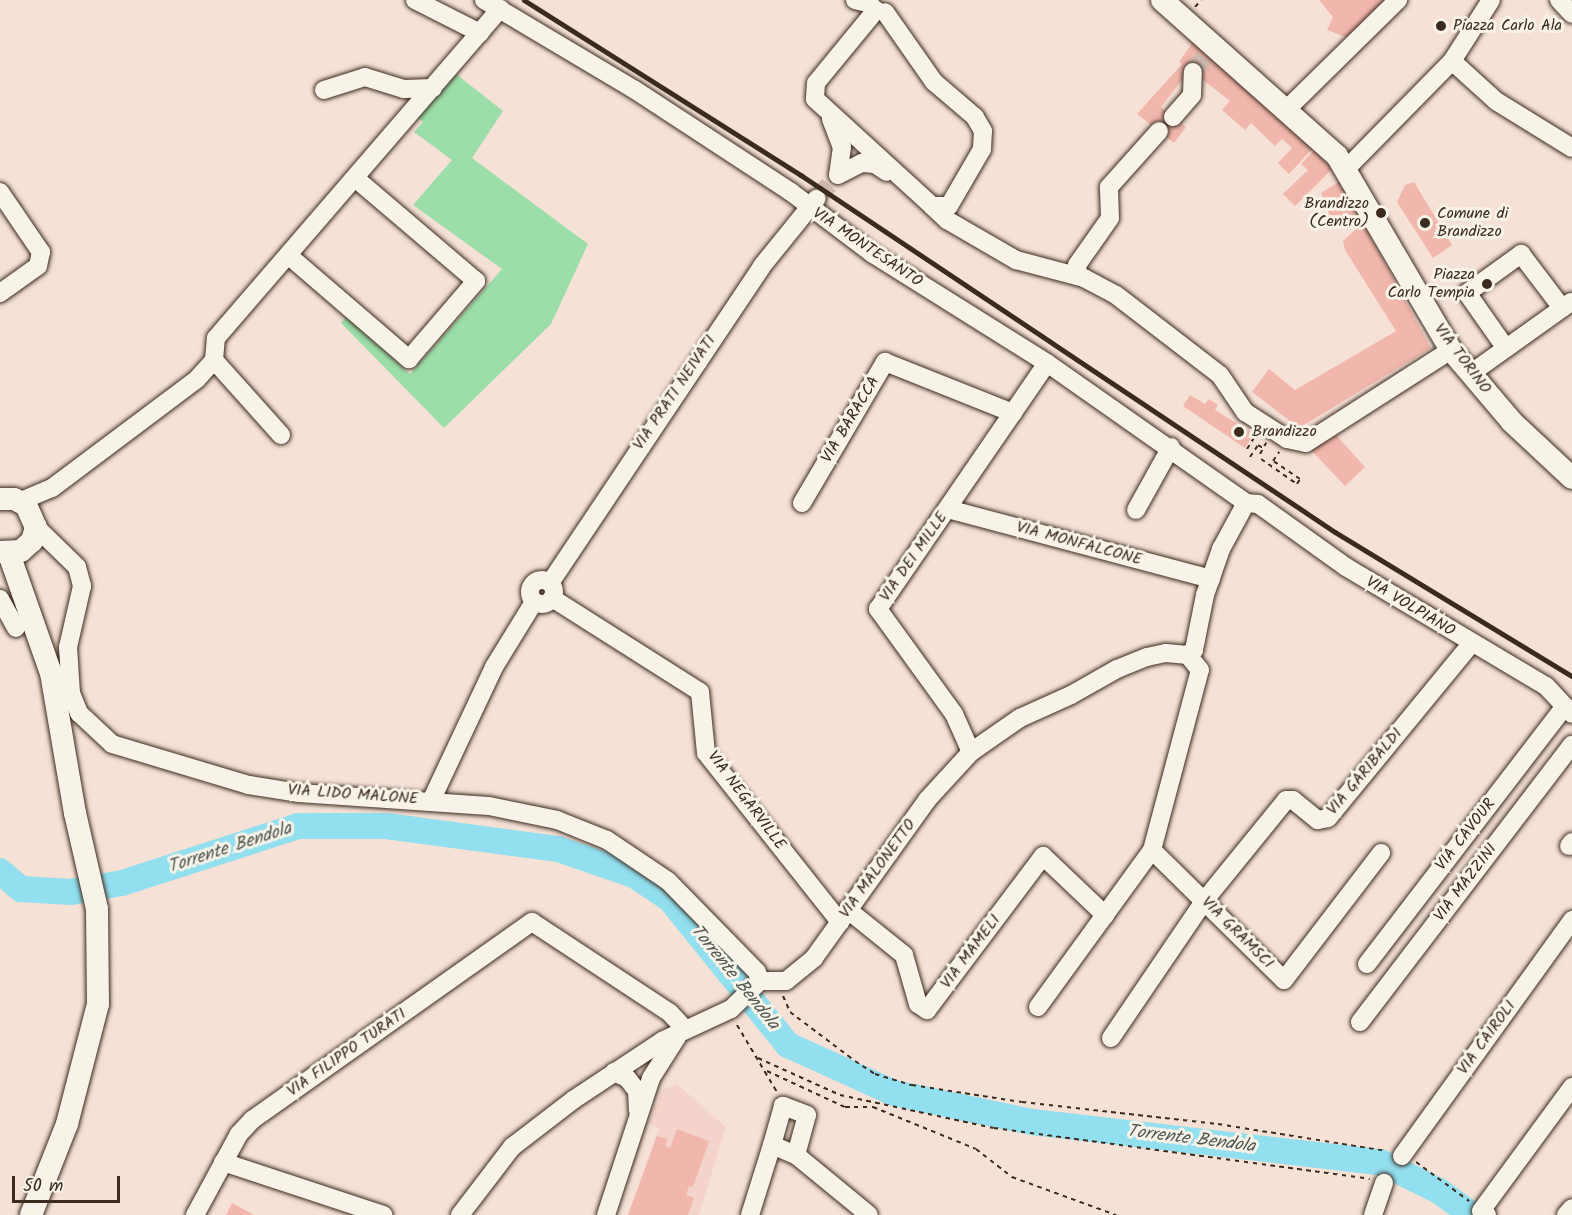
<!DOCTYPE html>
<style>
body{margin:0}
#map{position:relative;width:1572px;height:1215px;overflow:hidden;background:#f5e1d6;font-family:Kalam,sans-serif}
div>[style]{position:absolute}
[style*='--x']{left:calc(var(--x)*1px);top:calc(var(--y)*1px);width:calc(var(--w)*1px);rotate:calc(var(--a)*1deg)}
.built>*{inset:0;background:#f4d4ca}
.green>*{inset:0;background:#9cdea9}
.river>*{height:26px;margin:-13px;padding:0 13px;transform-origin:13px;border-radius:13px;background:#91dfef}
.building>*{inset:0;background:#f1b7ad}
.minor-tunnel>*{height:18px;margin-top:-9px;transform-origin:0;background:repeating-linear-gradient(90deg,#d0bcb1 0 18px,transparent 0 27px)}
.path>*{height:2px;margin-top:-1px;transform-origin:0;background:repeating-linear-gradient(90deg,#3b2a1e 0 4.5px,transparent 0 9px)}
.roads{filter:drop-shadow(0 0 2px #3b2a1e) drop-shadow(0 0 2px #3b2a1e)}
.minor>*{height:18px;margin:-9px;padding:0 9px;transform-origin:9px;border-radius:9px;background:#f7f3e8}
.minor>.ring{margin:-9px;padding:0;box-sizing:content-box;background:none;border:18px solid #f7f3e8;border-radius:50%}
.major>*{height:22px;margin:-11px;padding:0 11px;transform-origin:11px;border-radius:11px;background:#f7f3e8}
.rail>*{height:4.5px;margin:-2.25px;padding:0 2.25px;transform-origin:2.25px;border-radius:2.25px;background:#3b2a1e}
.dots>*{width:16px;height:16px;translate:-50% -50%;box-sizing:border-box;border:3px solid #f7f3e8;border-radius:50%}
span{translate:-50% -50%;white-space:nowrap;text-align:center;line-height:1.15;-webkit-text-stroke:6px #f7f3e8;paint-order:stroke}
.poi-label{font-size:16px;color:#3b2a1e}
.left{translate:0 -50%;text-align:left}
.right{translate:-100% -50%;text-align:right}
.street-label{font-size:16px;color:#3b2a1e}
.water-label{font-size:18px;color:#505752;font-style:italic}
.scale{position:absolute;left:12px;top:1176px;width:108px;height:27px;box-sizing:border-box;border:3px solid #3b2a1e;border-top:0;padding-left:8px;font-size:18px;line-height:21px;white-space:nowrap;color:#3b2a1e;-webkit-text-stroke:4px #f7f3e8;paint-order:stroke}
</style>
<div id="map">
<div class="built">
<i style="clip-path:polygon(677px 1084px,726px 1127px,699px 1215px,628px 1215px,659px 1128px,648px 1124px,662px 1090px)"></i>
</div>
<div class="green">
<i style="clip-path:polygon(456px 74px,503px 111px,472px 158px,588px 244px,551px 324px,444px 428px,341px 323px,346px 317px,410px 374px,502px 269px,413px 205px,452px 160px,414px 132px,423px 122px,417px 117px)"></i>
</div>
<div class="river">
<i style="--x:0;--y:871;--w:28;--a:41"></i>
<i style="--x:21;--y:889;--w:50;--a:3.4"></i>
<i style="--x:71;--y:892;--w:52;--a:-10"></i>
<i style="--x:122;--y:883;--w:185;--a:-17.9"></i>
<i style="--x:298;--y:826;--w:88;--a:0"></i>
<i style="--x:386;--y:826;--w:174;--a:7.6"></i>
<i style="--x:558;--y:849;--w:80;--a:18.9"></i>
<i style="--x:634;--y:875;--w:43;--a:33.7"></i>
<i style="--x:670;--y:899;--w:188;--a:51.1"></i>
<i style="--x:788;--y:1045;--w:116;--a:24.4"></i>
<i style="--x:894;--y:1093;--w:141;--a:11.9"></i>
<i style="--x:1032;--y:1122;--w:350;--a:6.6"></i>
<i style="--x:1380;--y:1162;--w:66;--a:26.2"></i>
<i style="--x:1439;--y:1191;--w:41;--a:36"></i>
</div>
<div class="building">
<i style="clip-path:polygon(1319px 0,1392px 0,1353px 40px,1327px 30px,1333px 17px)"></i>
<i style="clip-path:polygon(1193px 42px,1314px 147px,1289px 174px,1278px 163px,1292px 148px,1282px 139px,1275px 146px,1251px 123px,1245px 130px,1222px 110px,1230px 101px,1190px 70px,1161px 107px,1186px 127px,1174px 143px,1137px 114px,1182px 64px,1179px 62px)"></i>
<i style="clip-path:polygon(1315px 149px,1334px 167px,1295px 206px,1283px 194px,1308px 170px,1301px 164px)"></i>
<i style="clip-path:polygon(1339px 182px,1359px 220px,1347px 230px,1340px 218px,1332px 222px,1321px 193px)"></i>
<i style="clip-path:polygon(1414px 182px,1452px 245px,1433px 258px,1397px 202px,1405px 185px)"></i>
<i style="clip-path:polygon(1363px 223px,1431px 348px,1299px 428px,1252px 392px,1269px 369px,1295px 390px,1396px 331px,1345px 250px,1343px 241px)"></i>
<i style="clip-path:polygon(1190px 395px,1205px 404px,1209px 399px,1218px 405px,1215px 410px,1254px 434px,1245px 448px,1183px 406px)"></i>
<i style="clip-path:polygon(1336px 435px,1365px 467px,1345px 486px,1311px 450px)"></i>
<i style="clip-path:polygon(677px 1129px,709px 1141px,693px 1187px,689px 1186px,686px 1195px,694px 1198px,688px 1215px,628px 1215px,657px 1136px,668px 1139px,665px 1146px,670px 1148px)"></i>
<i style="clip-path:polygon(232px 1203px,254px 1215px,226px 1215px)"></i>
</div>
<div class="minor-tunnel">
<i style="--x:1193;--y:72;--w:24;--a:-52"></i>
<i style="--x:817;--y:198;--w:31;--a:-48"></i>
</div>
<div class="path">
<i style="--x:1195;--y:7;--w:9;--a:-49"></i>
<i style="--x:1247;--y:449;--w:15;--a:-58"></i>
<i style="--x:1260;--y:454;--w:13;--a:-61"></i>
<i style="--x:1250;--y:457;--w:14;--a:-56"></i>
<i style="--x:1258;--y:445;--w:6;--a:31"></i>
<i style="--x:1261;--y:459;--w:44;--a:34.8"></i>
<i style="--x:1297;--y:484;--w:6;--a:-59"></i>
<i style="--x:1300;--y:479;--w:32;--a:-146"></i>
<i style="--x:1273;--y:461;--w:11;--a:-56"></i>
<i style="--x:783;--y:996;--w:17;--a:66"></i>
<i style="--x:790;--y:1012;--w:81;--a:37"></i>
<i style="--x:855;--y:1061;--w:24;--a:33"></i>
<i style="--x:875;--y:1074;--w:39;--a:17"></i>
<i style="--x:912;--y:1085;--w:111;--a:8.8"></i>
<i style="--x:1022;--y:1102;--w:197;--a:6.4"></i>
<i style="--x:1218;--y:1124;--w:170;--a:9.1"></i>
<i style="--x:737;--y:1025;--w:78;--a:59.2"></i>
<i style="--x:758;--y:1058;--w:90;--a:24.3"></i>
<i style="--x:840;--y:1095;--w:157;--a:12.1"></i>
<i style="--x:994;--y:1128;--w:379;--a:7.7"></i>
<i style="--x:767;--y:1071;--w:86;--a:24.8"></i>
<i style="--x:845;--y:1107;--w:28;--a:0"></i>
<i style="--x:873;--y:1107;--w:111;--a:22.2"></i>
<i style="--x:976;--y:1149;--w:46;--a:37.9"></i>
<i style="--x:1012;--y:1177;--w:111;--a:20.1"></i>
<i style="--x:1416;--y:1162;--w:66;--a:36.3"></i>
</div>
<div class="roads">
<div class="minor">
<i style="--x:415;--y:0;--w:73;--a:26.9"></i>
<i style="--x:484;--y:0;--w:176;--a:30.8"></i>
<i style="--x:635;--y:90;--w:186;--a:33.2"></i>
<i style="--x:791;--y:192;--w:103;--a:37.1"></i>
<i style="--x:873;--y:254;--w:205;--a:32.1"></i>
<i style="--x:1047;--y:363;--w:243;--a:35.1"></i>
<i style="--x:1246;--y:503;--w:12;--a:5"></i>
<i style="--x:1258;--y:504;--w:108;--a:35.6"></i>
<i style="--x:1346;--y:567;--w:233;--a:30.8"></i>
<i style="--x:1546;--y:686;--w:38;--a:47"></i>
<i style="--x:855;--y:0;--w:16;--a:14"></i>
<i style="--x:1559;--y:0;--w:19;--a:47"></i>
<i style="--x:876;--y:10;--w:94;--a:129.4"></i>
<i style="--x:816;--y:83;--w:16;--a:94"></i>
<i style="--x:815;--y:99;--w:159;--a:42.4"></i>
<i style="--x:932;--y:206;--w:17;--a:0"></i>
<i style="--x:949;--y:206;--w:66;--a:-59.9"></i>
<i style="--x:982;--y:149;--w:18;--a:-87"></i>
<i style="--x:983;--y:131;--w:16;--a:-120"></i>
<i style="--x:975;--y:117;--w:54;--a:-139.5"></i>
<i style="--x:934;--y:82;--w:85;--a:-125"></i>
<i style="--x:1452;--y:61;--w:59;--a:42.3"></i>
<i style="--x:1496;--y:101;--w:89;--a:31.7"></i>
<i style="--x:324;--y:90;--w:43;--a:-17.6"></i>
<i style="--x:365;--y:77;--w:41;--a:17.1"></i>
<i style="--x:404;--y:89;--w:29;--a:-2"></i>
<i style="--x:1287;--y:109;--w:156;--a:-44.5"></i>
<i style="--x:1173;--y:117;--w:29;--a:-49"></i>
<i style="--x:1192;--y:95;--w:23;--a:-88"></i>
<i style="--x:831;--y:119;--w:30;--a:69"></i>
<i style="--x:842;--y:147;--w:28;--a:98"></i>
<i style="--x:1346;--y:169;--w:151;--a:-45.5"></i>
<i style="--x:1452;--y:61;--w:72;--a:-57.4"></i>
<i style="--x:838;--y:175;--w:27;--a:-27"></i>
<i style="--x:862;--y:163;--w:13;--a:4"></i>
<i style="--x:875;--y:164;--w:14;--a:34"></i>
<i style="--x:0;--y:192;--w:73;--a:55.7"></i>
<i style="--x:41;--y:252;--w:14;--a:102"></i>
<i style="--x:38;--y:266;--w:47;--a:144.6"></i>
<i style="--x:932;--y:206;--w:21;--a:43"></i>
<i style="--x:947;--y:220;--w:80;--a:30.1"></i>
<i style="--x:1016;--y:260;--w:70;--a:14.8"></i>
<i style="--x:1084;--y:278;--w:36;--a:28"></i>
<i style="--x:1116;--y:295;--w:131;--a:37.6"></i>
<i style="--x:1220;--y:375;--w:45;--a:56"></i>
<i style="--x:1245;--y:412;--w:50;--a:32.7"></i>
<i style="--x:1287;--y:439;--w:19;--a:12"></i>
<i style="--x:1306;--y:443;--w:172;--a:-32.7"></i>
<i style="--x:288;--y:255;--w:160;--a:40.7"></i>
<i style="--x:409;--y:359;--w:103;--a:-49.3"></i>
<i style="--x:476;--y:281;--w:159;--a:-139.6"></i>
<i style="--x:1078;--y:276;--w:11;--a:-95"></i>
<i style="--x:1077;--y:265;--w:57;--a:-54.9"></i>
<i style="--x:1110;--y:218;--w:31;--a:-92"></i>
<i style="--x:1109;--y:187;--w:75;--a:-48.2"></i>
<i style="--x:1505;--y:347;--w:66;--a:-125.1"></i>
<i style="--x:1467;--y:293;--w:67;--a:-35.8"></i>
<i style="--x:1521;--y:254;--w:68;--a:52.8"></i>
<i style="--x:1470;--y:374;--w:124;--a:-35.5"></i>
<i style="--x:281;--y:435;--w:101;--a:-131.8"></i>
<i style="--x:214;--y:360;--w:22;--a:-85"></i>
<i style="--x:216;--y:338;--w:435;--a:-49.2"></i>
<i style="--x:21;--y:501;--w:34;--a:-23"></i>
<i style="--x:52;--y:488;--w:181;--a:-36.9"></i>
<i style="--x:197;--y:379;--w:25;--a:-48"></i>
<i style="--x:802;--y:503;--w:164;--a:-59.5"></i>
<i style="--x:885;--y:362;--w:138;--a:21.7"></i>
<i style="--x:948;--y:509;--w:272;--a:14.9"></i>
<i style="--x:1136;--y:510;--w:72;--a:-60.9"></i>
<i style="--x:36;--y:527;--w:57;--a:44.3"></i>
<i style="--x:77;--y:567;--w:20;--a:75"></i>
<i style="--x:82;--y:586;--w:63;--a:102.9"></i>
<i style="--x:68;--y:647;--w:46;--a:86.3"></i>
<i style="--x:71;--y:693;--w:22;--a:68"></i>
<i style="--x:79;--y:713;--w:45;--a:43.2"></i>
<i style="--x:112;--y:744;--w:143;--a:16.7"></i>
<i style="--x:249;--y:785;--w:51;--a:9.1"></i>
<i style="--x:299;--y:793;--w:190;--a:3.9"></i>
<i style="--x:489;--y:806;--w:69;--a:11.6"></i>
<i style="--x:557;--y:820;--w:54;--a:21.8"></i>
<i style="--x:607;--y:840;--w:73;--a:33.9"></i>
<i style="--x:668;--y:881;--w:127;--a:45.6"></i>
<i style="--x:757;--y:972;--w:9;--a:72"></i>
<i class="ring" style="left:530px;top:580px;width:6px;height:6px"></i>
<i style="--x:550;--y:583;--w:381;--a:-56.2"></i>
<i style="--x:762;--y:266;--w:87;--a:-51"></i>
<i style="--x:552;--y:598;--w:175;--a:32.4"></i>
<i style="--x:700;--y:692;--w:61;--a:84.4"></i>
<i style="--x:706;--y:753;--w:216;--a:51.6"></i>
<i style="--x:0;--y:599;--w:33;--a:61"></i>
<i style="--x:971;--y:752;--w:42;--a:-114.1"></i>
<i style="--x:954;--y:714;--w:130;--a:-125.9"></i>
<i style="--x:878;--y:609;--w:298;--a:-55.5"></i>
<i style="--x:431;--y:801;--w:148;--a:-64.8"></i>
<i style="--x:494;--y:667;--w:76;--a:-58.4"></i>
<i style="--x:1569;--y:846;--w:5;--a:-53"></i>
<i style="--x:1152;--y:850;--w:185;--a:44.6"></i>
<i style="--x:1284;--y:980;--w:160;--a:-52.6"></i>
<i style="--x:848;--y:910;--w:72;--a:38.8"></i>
<i style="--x:904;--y:955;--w:51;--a:74.1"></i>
<i style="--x:918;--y:1004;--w:11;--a:34"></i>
<i style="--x:927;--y:1010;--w:193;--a:-53"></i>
<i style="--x:1043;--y:856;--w:86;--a:43.6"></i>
<i style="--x:1367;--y:964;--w:325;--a:-52.5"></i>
<i style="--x:1038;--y:1007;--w:194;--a:-54"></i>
<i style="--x:1152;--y:850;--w:186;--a:-75.1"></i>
<i style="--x:1200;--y:670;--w:19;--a:-129"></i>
<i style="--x:1360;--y:1022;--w:349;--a:-52.6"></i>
<i style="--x:1111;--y:1038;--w:166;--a:-55.8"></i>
<i style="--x:1204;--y:901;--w:130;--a:-50.9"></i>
<i style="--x:1286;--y:800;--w:7;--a:0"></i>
<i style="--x:1293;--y:800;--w:32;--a:39"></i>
<i style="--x:1318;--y:820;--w:10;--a:-11"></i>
<i style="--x:1328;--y:818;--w:225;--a:-50.6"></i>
<i style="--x:614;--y:1072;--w:14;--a:25"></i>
<i style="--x:627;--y:1078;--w:16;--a:52"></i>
<i style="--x:637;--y:1091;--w:20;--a:87"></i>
<i style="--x:796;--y:1155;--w:41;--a:-74.6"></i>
<i style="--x:807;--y:1115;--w:26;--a:-159"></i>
<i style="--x:783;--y:1106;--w:41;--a:105.8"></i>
<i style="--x:772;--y:1145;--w:26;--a:23"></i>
<i style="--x:796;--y:1155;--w:94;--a:39.4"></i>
<i style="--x:1402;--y:1156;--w:291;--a:-54.2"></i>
<i style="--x:223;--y:1162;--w:169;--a:18.3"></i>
<i style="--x:195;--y:1215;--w:92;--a:-61.5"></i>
<i style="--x:239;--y:1134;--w:19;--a:-47"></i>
<i style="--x:252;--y:1120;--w:343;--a:-35.3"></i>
<i style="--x:532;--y:922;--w:165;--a:33.4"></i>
<i style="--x:670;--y:1013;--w:22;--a:47"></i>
<i style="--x:460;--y:1215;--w:86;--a:-52.6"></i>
<i style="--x:512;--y:1147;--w:77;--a:-37.6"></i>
<i style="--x:573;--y:1100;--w:107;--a:-33.5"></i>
<i style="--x:662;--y:1041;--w:76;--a:-24.9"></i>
<i style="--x:731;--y:1009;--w:40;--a:-44"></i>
<i style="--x:760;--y:981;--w:26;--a:0"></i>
<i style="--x:786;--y:981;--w:36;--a:-39"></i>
<i style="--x:814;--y:958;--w:194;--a:-54.4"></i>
<i style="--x:927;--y:800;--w:65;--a:-47.5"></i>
<i style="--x:971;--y:752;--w:60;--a:-34.8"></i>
<i style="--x:1020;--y:718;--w:56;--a:-24.3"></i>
<i style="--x:1071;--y:695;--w:53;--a:-29.5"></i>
<i style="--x:1117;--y:669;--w:32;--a:-22"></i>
<i style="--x:1147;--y:657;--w:19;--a:-12"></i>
<i style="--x:1166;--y:653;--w:22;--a:5"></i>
<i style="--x:1188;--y:655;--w:8;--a:-40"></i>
<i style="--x:1194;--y:650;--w:56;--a:-78.7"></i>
<i style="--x:1205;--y:595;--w:49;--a:-70.8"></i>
<i style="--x:1221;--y:549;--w:52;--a:-61.5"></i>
<i style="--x:606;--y:1215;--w:144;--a:-71.8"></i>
<i style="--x:651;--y:1078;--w:49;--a:-57.6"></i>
<i style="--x:750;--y:1215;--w:73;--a:-72.6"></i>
<i style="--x:1373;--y:1215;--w:34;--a:-71"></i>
<i style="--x:1487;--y:1215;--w:7;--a:-146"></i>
<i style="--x:1481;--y:1211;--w:154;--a:-53.7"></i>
<i style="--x:1566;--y:1215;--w:9;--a:-49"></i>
</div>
<div class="major">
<i style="--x:1162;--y:0;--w:234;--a:41.7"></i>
<i style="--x:1337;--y:156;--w:225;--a:59.6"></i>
<i style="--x:1451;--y:350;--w:94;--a:49.7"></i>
<i style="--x:1512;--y:422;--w:82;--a:43"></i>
<i style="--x:0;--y:499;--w:14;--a:0"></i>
<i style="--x:14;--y:499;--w:13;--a:27"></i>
<i style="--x:26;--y:505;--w:24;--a:66"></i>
<i style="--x:36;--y:527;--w:15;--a:106"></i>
<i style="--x:32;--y:541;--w:15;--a:138"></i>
<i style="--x:21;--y:551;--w:21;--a:177"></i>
<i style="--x:9;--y:554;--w:126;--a:70.6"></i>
<i style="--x:51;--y:673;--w:142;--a:80.3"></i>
<i style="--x:75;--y:813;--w:98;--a:77.1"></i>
<i style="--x:97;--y:909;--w:95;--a:89.4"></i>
<i style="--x:98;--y:1004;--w:124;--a:104.5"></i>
<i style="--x:67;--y:1124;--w:98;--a:111.6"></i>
</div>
</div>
<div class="rail">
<i style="--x:524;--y:0;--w:328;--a:32.3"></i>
<i style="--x:801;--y:175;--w:642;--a:33.76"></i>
<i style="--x:1335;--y:532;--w:277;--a:31.3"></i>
</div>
<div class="dots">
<i style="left:1441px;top:26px;background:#3b2a1e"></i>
<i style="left:1381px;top:213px;background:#3b2a1e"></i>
<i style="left:1425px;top:223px;background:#3b2a1e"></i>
<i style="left:1487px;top:284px;background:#3b2a1e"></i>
<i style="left:1239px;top:432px;background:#3b2a1e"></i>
</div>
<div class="poi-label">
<span class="left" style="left:1453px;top:26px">Piazza Carlo Ala</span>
<span class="right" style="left:1369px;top:213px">Brandizzo<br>(Centro)</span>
<span class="left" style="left:1437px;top:223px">Comune di<br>Brandizzo</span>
<span class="right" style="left:1475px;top:284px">Piazza<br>Carlo Tempia</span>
<span class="left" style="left:1252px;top:432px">Brandizzo</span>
</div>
<div class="street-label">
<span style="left:867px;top:248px;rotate:34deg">VIA MONTESANTO</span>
<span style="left:1462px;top:359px;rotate:53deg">VIA TORINO</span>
<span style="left:675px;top:393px;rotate:-56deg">VIA PRATI NEIVATI</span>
<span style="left:851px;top:420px;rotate:-59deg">VIA BARACCA</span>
<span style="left:1079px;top:544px;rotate:15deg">VIA MONFALCONE</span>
<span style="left:914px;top:557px;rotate:-55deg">VIA DEI MILLE</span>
<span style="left:1410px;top:607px;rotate:31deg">VIA VOLPIANO</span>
<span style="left:1365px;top:772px;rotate:-50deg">VIA GARIBALDI</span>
<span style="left:353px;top:795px;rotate:4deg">VIA LIDO MALONE</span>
<span style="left:746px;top:801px;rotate:53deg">VIA NEGARVILLE</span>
<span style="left:1466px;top:835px;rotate:-52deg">VIA CAVOUR</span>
<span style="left:878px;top:869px;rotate:-54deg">VIA MALONETTO</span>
<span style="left:1466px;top:883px;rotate:-53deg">VIA MAZZINI</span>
<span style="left:1237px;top:933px;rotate:45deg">VIA GRAMSCI</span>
<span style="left:971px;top:952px;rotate:-53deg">VIA MAMELI</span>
<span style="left:1487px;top:1038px;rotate:-54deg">VIA CAIROLI</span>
<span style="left:347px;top:1053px;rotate:-35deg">VIA FILIPPO TURATI</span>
</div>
<div class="water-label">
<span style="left:230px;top:849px;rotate:-18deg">Torrente Bendola</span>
<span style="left:734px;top:978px;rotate:51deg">Torrente Bendola</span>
<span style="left:1191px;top:1140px;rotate:7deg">Torrente Bendola</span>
</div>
<div class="scale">50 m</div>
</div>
